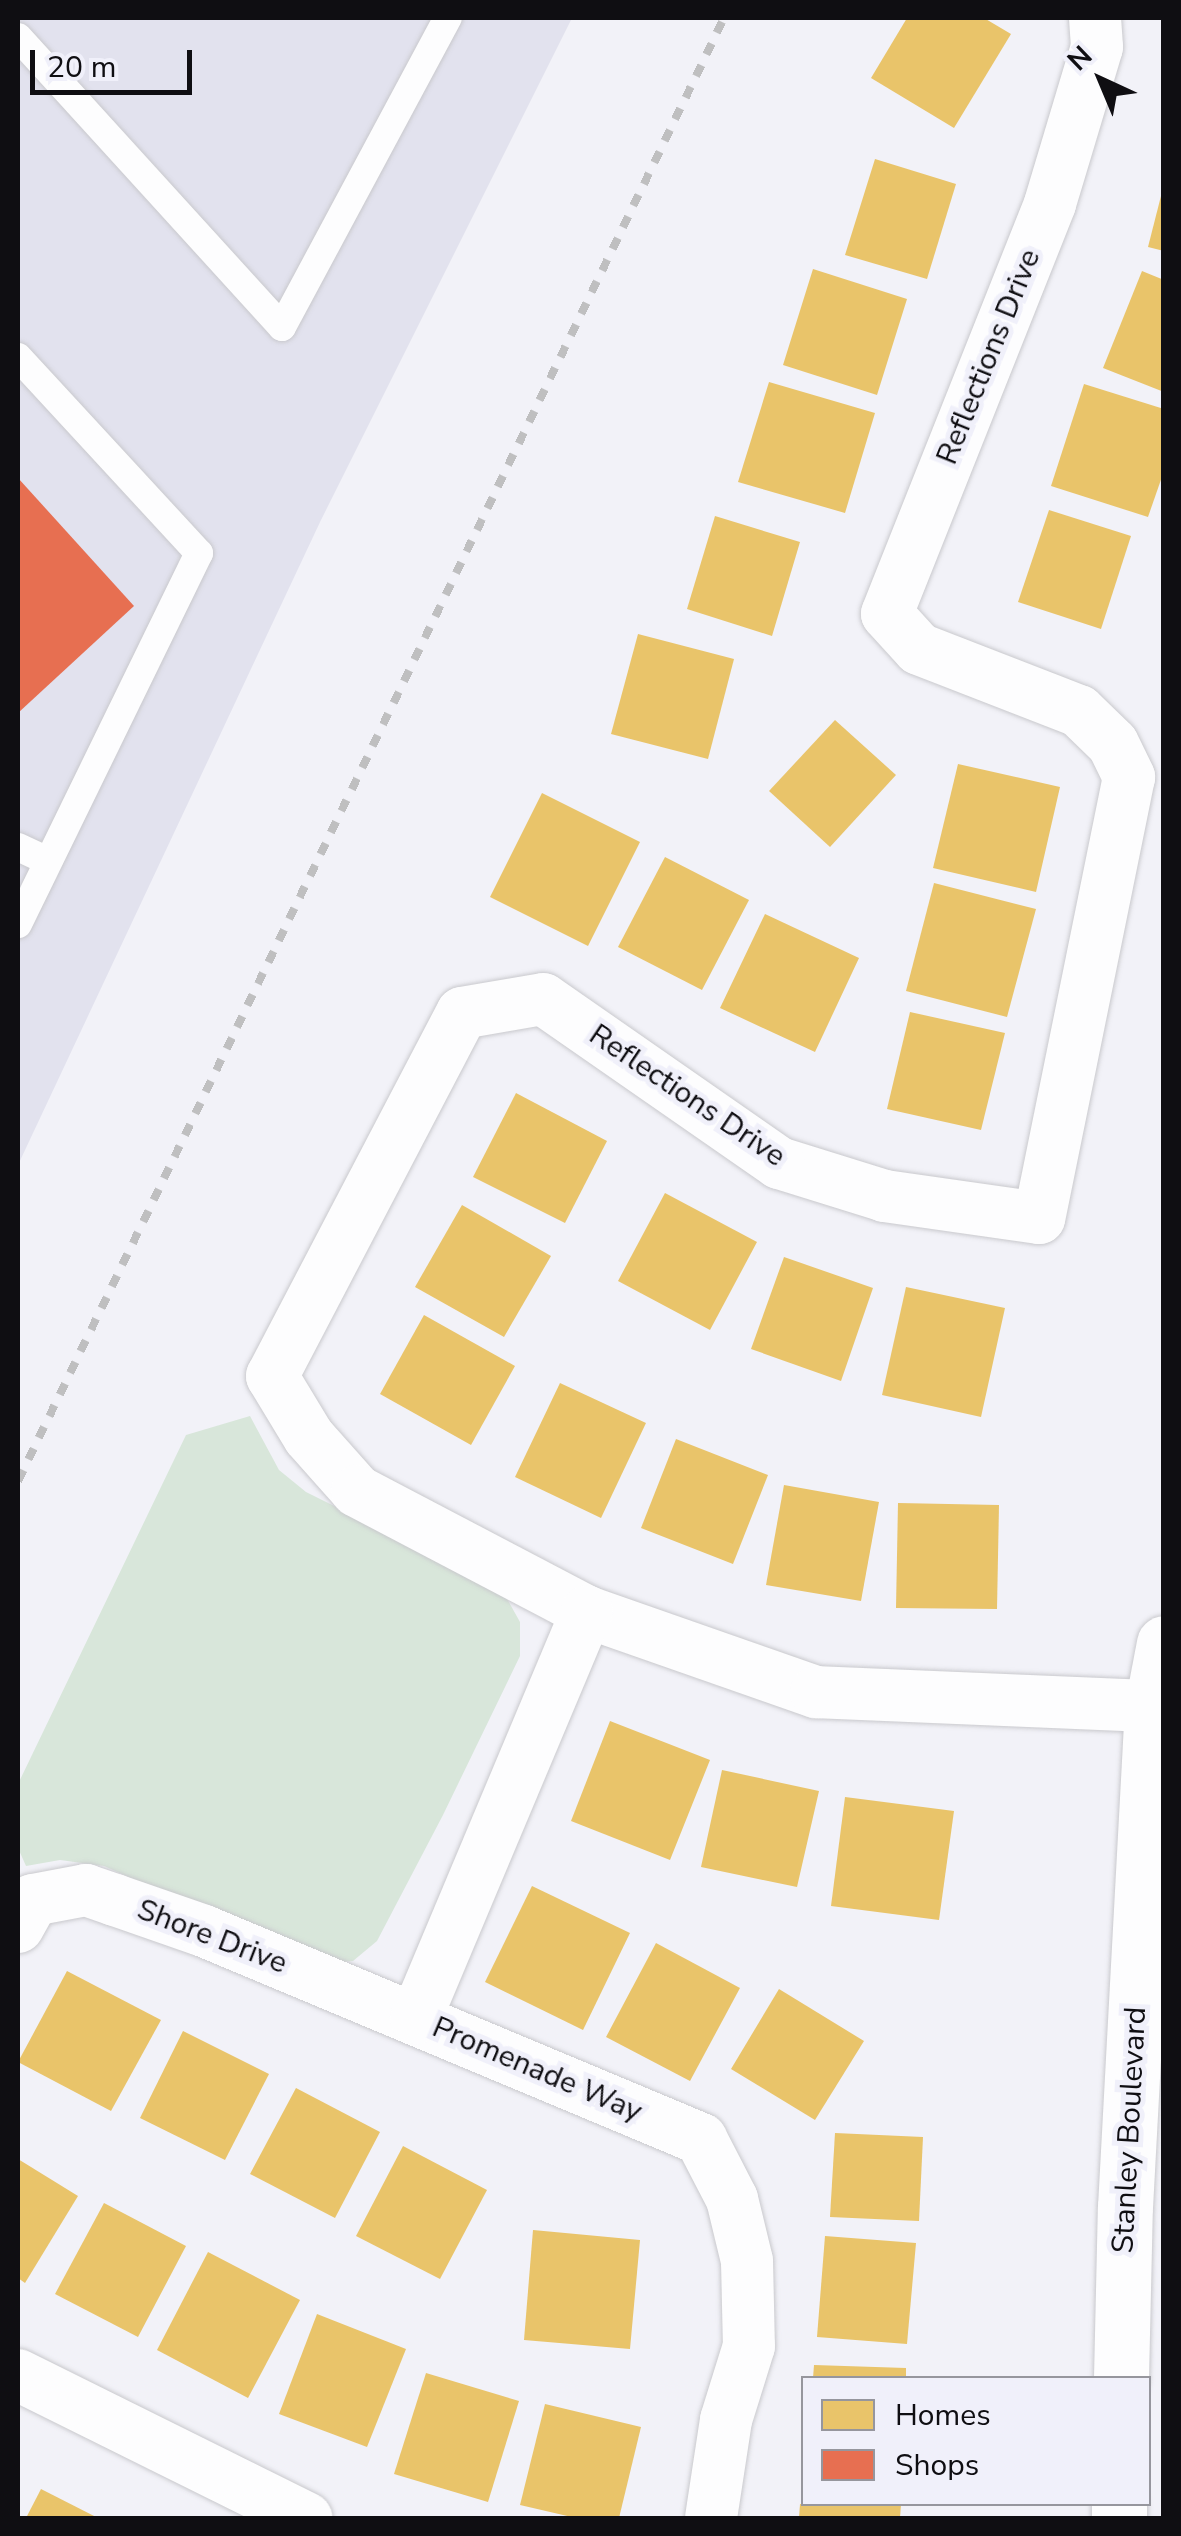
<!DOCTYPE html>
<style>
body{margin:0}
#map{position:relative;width:1181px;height:2536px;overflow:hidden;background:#f2f2f8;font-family:"Nunito Sans",sans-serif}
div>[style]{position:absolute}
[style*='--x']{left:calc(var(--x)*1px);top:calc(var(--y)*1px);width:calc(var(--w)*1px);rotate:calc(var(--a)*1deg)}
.built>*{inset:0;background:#e2e2ee}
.green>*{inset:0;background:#d8e6da}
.homes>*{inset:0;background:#e9c46a}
.shops>*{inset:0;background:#e76f51}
.roads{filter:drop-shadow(0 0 2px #c9c9cd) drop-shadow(0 0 2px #c9c9cd)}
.lane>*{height:28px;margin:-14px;padding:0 14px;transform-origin:14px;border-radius:14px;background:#fdfdfe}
.street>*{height:52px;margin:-26px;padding:0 26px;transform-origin:26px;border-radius:26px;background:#fdfdfe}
.secondary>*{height:55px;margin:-27.5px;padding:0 27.5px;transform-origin:27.5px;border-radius:27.5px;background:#fdfdfe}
.rail>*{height:8px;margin-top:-4px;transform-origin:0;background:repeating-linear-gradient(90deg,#bfbfc0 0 12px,transparent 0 24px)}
span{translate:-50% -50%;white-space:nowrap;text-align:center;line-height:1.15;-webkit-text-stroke:10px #f0f0fa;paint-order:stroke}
.street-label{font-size:30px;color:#0f0e12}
.frame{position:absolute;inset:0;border:20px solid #0f0e12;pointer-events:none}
.legend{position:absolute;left:801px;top:2376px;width:350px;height:130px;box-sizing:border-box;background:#f0f0fa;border:2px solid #96969d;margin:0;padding:12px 18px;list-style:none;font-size:30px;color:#0f0e12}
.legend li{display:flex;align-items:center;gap:20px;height:50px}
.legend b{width:50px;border:2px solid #96969d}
.north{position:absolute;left:1051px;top:30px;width:100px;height:100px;-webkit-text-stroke:8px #f0f0fa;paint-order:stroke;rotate:316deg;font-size:28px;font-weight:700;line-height:40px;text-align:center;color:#0f0e12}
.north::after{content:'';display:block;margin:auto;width:35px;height:45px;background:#0f0e12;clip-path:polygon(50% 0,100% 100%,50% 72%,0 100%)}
.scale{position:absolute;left:30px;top:50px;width:162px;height:45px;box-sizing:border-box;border:5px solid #0f0e12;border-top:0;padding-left:12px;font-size:30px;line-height:35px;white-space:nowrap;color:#0f0e12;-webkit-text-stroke:8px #f0f0fa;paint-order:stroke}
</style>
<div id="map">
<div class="built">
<i style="clip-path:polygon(18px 18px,572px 18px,321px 520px,18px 1165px)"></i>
</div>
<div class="green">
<i style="clip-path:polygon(250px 1416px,279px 1470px,306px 1492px,489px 1583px,506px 1597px,520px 1622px,520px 1656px,443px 1815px,377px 1941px,353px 1961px,322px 1963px,104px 1866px,60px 1860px,26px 1866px,18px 1848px,18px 1784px,186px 1435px)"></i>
</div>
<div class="homes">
<i style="clip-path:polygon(907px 18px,984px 18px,1011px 34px,954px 128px,871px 78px)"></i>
<i style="clip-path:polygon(875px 159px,956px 184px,927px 279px,845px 255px)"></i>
<i style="clip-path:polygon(1162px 192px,1164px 192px,1164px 251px,1148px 247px)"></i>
<i style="clip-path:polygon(813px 269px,907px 299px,877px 395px,783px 365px)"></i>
<i style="clip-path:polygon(1142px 271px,1164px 280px,1164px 392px,1103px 368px)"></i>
<i style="clip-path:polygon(769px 382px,875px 413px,845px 513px,738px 482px)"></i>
<i style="clip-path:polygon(1084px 384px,1164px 409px,1164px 471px,1148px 517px,1051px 486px)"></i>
<i style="clip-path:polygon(1049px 510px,1131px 536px,1101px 629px,1018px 602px)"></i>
<i style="clip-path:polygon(715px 516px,800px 542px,772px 636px,687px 609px)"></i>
<i style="clip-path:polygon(638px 634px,734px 659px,708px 759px,611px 734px)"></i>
<i style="clip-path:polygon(835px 720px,896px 775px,830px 847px,769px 791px)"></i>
<i style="clip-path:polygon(958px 764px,1060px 787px,1036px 892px,933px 868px)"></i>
<i style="clip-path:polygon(542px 793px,640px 842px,588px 946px,490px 897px)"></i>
<i style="clip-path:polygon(665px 857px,749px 900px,702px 990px,618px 947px)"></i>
<i style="clip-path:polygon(934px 883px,1036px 909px,1007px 1017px,906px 991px)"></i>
<i style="clip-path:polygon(765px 914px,859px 958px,815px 1052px,720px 1008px)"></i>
<i style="clip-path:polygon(910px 1012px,1005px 1033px,981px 1130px,887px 1109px)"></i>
<i style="clip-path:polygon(516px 1093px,607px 1141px,565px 1223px,473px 1177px)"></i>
<i style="clip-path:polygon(665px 1193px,757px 1242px,710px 1330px,618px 1281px)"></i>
<i style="clip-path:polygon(462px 1205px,551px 1256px,504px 1337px,415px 1287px)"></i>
<i style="clip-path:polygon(784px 1257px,873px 1288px,841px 1381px,751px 1349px)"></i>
<i style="clip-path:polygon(906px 1287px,1005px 1308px,981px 1417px,882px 1395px)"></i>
<i style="clip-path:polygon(424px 1315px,515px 1366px,471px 1445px,380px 1394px)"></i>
<i style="clip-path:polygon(560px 1383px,646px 1423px,601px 1518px,515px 1477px)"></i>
<i style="clip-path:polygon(676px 1439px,768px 1475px,733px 1564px,641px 1528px)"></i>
<i style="clip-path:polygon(784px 1485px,879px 1502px,861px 1601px,766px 1585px)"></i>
<i style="clip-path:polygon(898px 1503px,999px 1505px,997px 1609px,896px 1608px)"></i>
<i style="clip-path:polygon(610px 1721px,710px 1760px,670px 1860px,571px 1821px)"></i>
<i style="clip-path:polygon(722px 1770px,819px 1791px,797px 1887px,701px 1867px)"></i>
<i style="clip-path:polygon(845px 1797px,954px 1811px,939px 1920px,831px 1906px)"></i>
<i style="clip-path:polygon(532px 1886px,630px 1933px,583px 2030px,485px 1982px)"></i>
<i style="clip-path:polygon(656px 1943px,740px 1988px,690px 2081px,606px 2037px)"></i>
<i style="clip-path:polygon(67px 1971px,161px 2020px,111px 2111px,18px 2062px)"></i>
<i style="clip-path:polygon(779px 1989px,864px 2041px,815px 2120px,731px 2069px)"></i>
<i style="clip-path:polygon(183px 2031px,269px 2074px,225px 2160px,140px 2118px)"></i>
<i style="clip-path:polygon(296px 2088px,380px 2132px,335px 2218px,250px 2174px)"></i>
<i style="clip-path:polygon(835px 2133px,923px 2137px,919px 2221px,830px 2217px)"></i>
<i style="clip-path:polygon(403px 2146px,487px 2190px,440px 2279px,356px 2236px)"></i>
<i style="clip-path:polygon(18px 2159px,78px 2196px,25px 2283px,18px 2278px)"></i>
<i style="clip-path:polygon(104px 2203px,186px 2246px,138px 2337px,55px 2294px)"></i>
<i style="clip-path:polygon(533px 2230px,640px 2240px,630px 2349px,524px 2340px)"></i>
<i style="clip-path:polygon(825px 2236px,916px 2243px,907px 2344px,817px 2337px)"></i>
<i style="clip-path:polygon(208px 2252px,300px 2300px,248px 2398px,157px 2350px)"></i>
<i style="clip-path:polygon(317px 2314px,406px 2349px,367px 2447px,279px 2414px)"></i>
<i style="clip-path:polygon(814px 2365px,906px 2368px,906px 2378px,813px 2378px)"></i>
<i style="clip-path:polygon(426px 2373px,519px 2401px,488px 2502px,394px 2474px)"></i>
<i style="clip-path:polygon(545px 2404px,641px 2427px,619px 2518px,576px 2518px,520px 2505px)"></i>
<i style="clip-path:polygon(41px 2489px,98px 2518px,26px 2518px)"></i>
<i style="clip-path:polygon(800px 2504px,901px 2504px,900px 2518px,799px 2518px)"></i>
</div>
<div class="shops">
<i style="clip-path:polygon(18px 478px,134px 606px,18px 713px)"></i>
</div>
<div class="roads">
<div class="lane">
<i style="--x:18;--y:37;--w:392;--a:47.7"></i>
<i style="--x:282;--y:327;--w:351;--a:-61.8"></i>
<i style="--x:18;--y:357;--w:267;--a:47.3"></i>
<i style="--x:199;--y:553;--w:413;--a:116"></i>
<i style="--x:18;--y:847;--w:33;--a:25"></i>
</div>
<div class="street">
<i style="--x:1095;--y:18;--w:29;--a:86"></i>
<i style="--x:1097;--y:47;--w:164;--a:106.7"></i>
<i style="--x:1050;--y:204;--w:441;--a:111.7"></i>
<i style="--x:887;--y:614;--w:47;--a:47.6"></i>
<i style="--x:919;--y:649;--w:172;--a:21.2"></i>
<i style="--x:1079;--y:711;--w:47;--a:44.1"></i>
<i style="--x:1113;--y:744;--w:37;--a:64"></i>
<i style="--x:1129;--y:777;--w:450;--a:101.5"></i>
<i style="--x:1039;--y:1218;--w:156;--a:-171.9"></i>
<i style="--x:885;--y:1196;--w:111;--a:-162.7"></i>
<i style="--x:779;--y:1163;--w:287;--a:-145.2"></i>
<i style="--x:543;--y:999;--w:82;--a:170.2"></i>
<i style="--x:462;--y:1013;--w:410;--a:117.6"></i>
<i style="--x:272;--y:1376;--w:71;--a:58.8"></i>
<i style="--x:309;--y:1437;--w:72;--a:48.4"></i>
<i style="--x:357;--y:1491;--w:260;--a:27.7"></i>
<i style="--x:587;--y:1612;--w:243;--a:19.3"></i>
<i style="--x:816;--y:1692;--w:336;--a:2.4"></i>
<i style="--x:18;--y:1927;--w:31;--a:-61"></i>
<i style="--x:33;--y:1900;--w:54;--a:-10.7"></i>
<i style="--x:86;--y:1890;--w:31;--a:19"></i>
<i style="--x:115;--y:1900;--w:94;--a:19.2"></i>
<i style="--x:204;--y:1931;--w:539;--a:22.71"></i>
<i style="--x:701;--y:2139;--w:68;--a:62.7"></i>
<i style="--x:732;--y:2199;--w:64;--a:76.4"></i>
<i style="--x:747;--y:2261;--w:85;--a:88.7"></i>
<i style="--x:749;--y:2346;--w:77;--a:107.3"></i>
<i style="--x:726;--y:2420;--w:99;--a:98.7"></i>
<i style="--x:416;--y:2018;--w:441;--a:-67.2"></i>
<i style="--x:18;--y:2375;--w:322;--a:26.4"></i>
</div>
<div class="secondary">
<i style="--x:1121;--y:2378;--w:171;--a:-88.7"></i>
<i style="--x:1125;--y:2207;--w:502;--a:-86.92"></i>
<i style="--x:1152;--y:1706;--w:64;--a:-79.2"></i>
<i style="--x:1119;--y:2518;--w:14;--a:-90"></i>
</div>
</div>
<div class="rail">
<i style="--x:18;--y:1481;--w:1624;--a:-64.24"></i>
</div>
<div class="street-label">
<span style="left:989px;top:357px;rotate:-68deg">Reflections Drive</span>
<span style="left:687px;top:1096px;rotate:34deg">Reflections Drive</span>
<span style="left:212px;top:1937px;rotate:21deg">Shore Drive</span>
<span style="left:537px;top:2070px;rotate:23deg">Promenade Way</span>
<span style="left:1130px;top:2130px;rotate:-87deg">Stanley Boulevard</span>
</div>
<div class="frame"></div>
<ul class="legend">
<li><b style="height:28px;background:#e9c46a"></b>Homes</li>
<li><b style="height:28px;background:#e76f51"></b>Shops</li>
</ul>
<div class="north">N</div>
<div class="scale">20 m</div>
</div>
